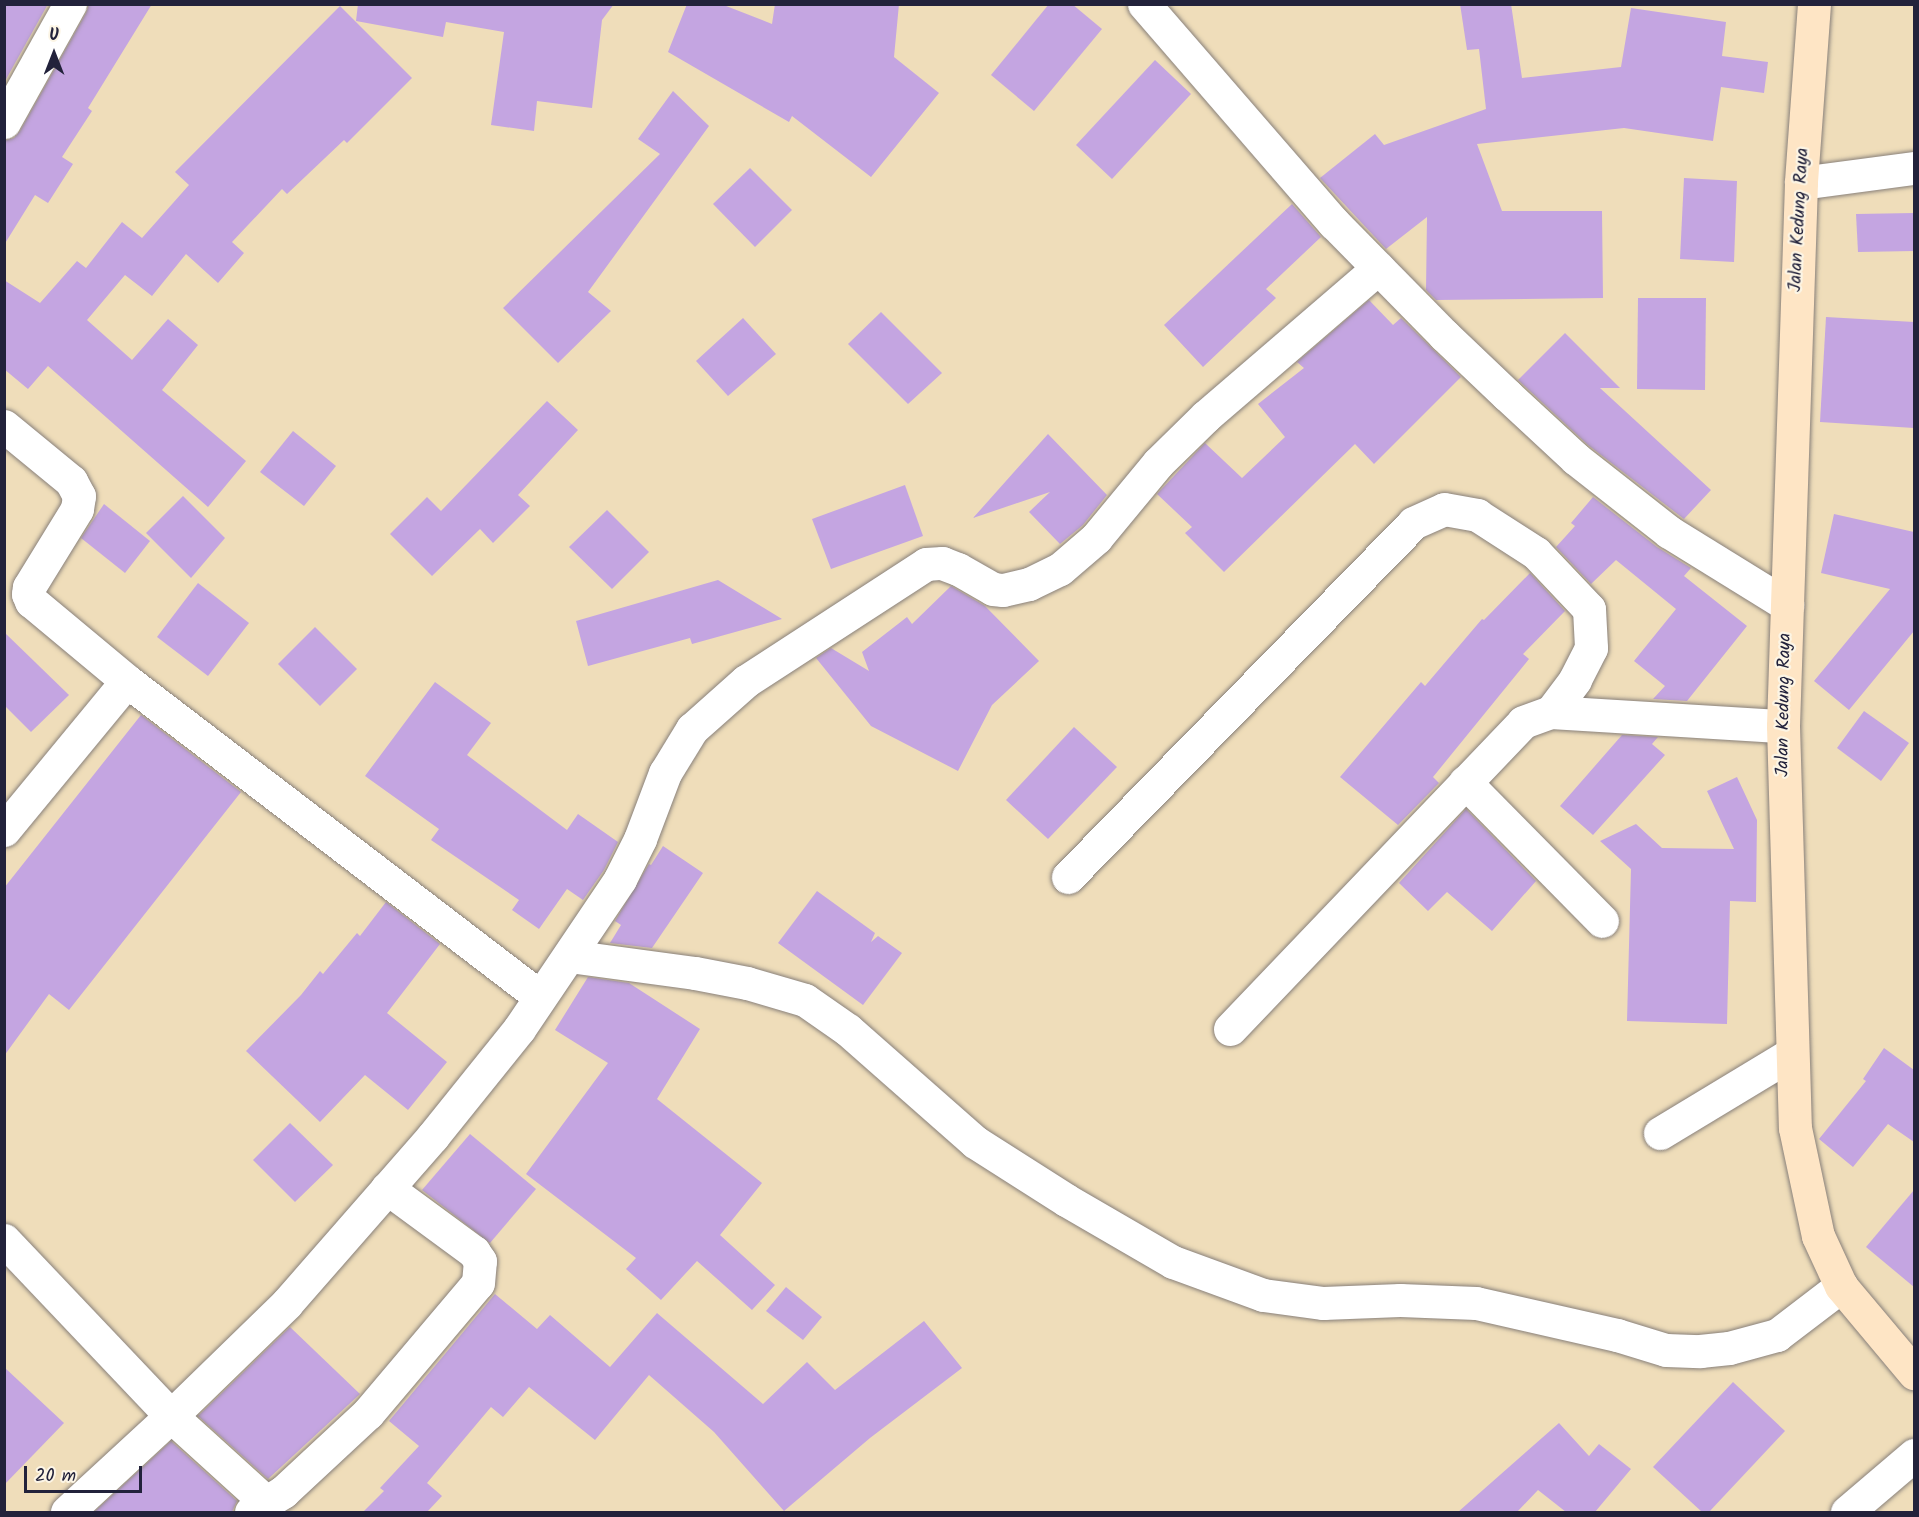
<!DOCTYPE html>
<style>
body{margin:0}
#map{position:relative;width:1919px;height:1517px;overflow:hidden;background:#efddba;font-family:Kalam,sans-serif}
div>[style]{position:absolute}
[style*='--x']{left:calc(var(--x)*1px);top:calc(var(--y)*1px);width:calc(var(--w)*1px);rotate:calc(var(--a)*1deg)}
.building>*{inset:0;background:#c4a5e1}
.roads{filter:drop-shadow(0 0 2px #88807a) drop-shadow(0 0 2px #88807a)}
.street>*{height:33px;margin:-16.5px;padding:0 16.5px;transform-origin:16.5px;border-radius:16.5px;background:#fff}
.secondary>*{height:33px;margin:-16.5px;padding:0 16.5px;transform-origin:16.5px;border-radius:16.5px;background:#fee5c5}
span{translate:-50% -50%;white-space:nowrap;text-align:center;line-height:1.15;-webkit-text-stroke:4.5px #fcf5e5;paint-order:stroke}
.street-label{font-size:18px;color:#22223b}
.frame{position:absolute;inset:0;border:6px solid #22223b;pointer-events:none}
.north{position:absolute;left:24px;top:24px;width:60px;height:60px;-webkit-text-stroke:4px #fcf5e5;paint-order:stroke;rotate:0deg;font-size:16px;font-weight:700;line-height:24px;text-align:center;color:#22223b}
.north::after{content:'';display:block;margin:auto;width:21px;height:27px;background:#22223b;clip-path:polygon(50% 0,100% 100%,50% 72%,0 100%)}
.scale{position:absolute;left:24px;top:1466px;width:118px;height:27px;box-sizing:border-box;border:3px solid #22223b;border-top:0;padding-left:8px;font-size:18px;line-height:21px;white-space:nowrap;color:#22223b;-webkit-text-stroke:4px #fcf5e5;paint-order:stroke}
</style>
<div id="map">
<div class="building">
<i style="clip-path:polygon(4px 4px,48px 4px,4px 83px)"></i>
<i style="clip-path:polygon(89px 4px,152px 4px,88px 108px,92px 111px,62px 157px,73px 164px,48px 203px,35px 195px,4px 245px,4px 141px,14px 138px,20px 131px,86px 13px)"></i>
<i style="clip-path:polygon(358px 4px,614px 4px,602px 20px,592px 108px,537px 101px,534px 131px,491px 125px,504px 32px,446px 22px,443px 37px,356px 21px)"></i>
<i style="clip-path:polygon(687px 4px,721px 4px,772px 24px,775px 4px,899px 4px,894px 57px,939px 93px,871px 177px,792px 116px,789px 122px,668px 52px)"></i>
<i style="clip-path:polygon(1049px 4px,1072px 4px,1102px 29px,1034px 111px,991px 75px)"></i>
<i style="clip-path:polygon(1460px 4px,1511px 4px,1522px 78px,1621px 67px,1631px 8px,1726px 22px,1722px 56px,1768px 62px,1764px 93px,1721px 87px,1713px 141px,1624px 128px,1477px 144px,1502px 211px,1602px 211px,1603px 298px,1436px 300px,1426px 290px,1427px 217px,1386px 249px,1320px 178px,1375px 134px,1384px 145px,1486px 109px,1479px 49px,1467px 50px)"></i>
<i style="clip-path:polygon(340px 6px,412px 78px,347px 143px,344px 140px,287px 194px,282px 189px,232px 242px,244px 253px,218px 283px,186px 254px,152px 296px,125px 275px,87px 320px,132px 360px,168px 319px,198px 345px,162px 390px,246px 461px,208px 507px,48px 366px,28px 389px,4px 369px,4px 280px,40px 303px,77px 261px,86px 268px,122px 222px,142px 238px,189px 185px,175px 172px)"></i>
<i style="clip-path:polygon(1155px 60px,1191px 94px,1112px 179px,1076px 145px)"></i>
<i style="clip-path:polygon(673px 91px,709px 126px,588px 292px,611px 311px,558px 363px,503px 308px,660px 154px,638px 139px)"></i>
<i style="clip-path:polygon(750px 168px,792px 210px,755px 247px,713px 204px)"></i>
<i style="clip-path:polygon(1684px 178px,1737px 181px,1734px 262px,1680px 259px)"></i>
<i style="clip-path:polygon(1292px 204px,1321px 237px,1266px 289px,1276px 298px,1203px 367px,1164px 325px)"></i>
<i style="clip-path:polygon(1914px 213px,1914px 251px,1858px 252px,1856px 214px)"></i>
<i style="clip-path:polygon(1638px 298px,1706px 298px,1705px 390px,1637px 389px)"></i>
<i style="clip-path:polygon(1369px 300px,1393px 325px,1401px 318px,1461px 377px,1374px 464px,1355px 444px,1224px 572px,1185px 533px,1192px 527px,1157px 494px,1205px 443px,1242px 478px,1285px 437px,1258px 404px,1304px 368px,1297px 362px)"></i>
<i style="clip-path:polygon(881px 312px,942px 373px,908px 404px,848px 344px)"></i>
<i style="clip-path:polygon(1826px 317px,1914px 322px,1914px 428px,1820px 422px)"></i>
<i style="clip-path:polygon(743px 318px,776px 354px,728px 396px,696px 361px)"></i>
<i style="clip-path:polygon(1565px 333px,1620px 388px,1600px 388px,1711px 490px,1684px 519px,1588px 445px,1518px 380px)"></i>
<i style="clip-path:polygon(547px 401px,578px 430px,518px 495px,530px 506px,493px 543px,480px 529px,432px 576px,390px 534px,427px 497px,441px 511px)"></i>
<i style="clip-path:polygon(293px 431px,336px 466px,304px 506px,260px 472px)"></i>
<i style="clip-path:polygon(1048px 434px,1107px 495px,1083px 525px,1060px 544px,1029px 512px,1050px 492px,973px 518px)"></i>
<i style="clip-path:polygon(905px 485px,923px 536px,831px 569px,812px 519px)"></i>
<i style="clip-path:polygon(183px 496px,225px 538px,191px 578px,146px 533px)"></i>
<i style="clip-path:polygon(1593px 497px,1657px 547px,1691px 568px,1684px 576px,1747px 626px,1687px 701px,1653px 699px,1665px 686px,1634px 661px,1676px 609px,1616px 560px,1591px 584px,1556px 547px,1575px 526px,1571px 523px)"></i>
<i style="clip-path:polygon(104px 504px,150px 541px,125px 573px,81px 538px)"></i>
<i style="clip-path:polygon(607px 510px,649px 552px,612px 589px,569px 547px)"></i>
<i style="clip-path:polygon(1834px 514px,1914px 532px,1914px 631px,1849px 710px,1814px 681px,1890px 589px,1821px 573px)"></i>
<i style="clip-path:polygon(1530px 573px,1565px 611px,1523px 654px,1529px 659px,1433px 777px,1439px 783px,1398px 825px,1340px 777px,1421px 682px,1425px 686px,1482px 619px,1484px 620px)"></i>
<i style="clip-path:polygon(718px 580px,782px 619px,692px 644px,690px 638px,588px 666px,576px 621px)"></i>
<i style="clip-path:polygon(198px 583px,249px 623px,208px 676px,157px 637px)"></i>
<i style="clip-path:polygon(951px 586px,985px 606px,1039px 661px,992px 705px,958px 771px,871px 726px,816px 658px,831px 648px,869px 671px,862px 652px,907px 617px,912px 624px)"></i>
<i style="clip-path:polygon(315px 627px,357px 669px,320px 706px,278px 664px)"></i>
<i style="clip-path:polygon(4px 632px,69px 695px,31px 732px,4px 705px)"></i>
<i style="clip-path:polygon(435px 682px,491px 723px,467px 755px,567px 830px,578px 814px,618px 842px,604px 870px,583px 900px,567px 889px,539px 929px,512px 910px,519px 900px,431px 840px,439px 829px,365px 776px)"></i>
<i style="clip-path:polygon(1864px 711px,1909px 743px,1881px 781px,1837px 748px)"></i>
<i style="clip-path:polygon(141px 715px,241px 792px,69px 1010px,49px 994px,4px 1056px,4px 888px)"></i>
<i style="clip-path:polygon(1074px 727px,1117px 767px,1048px 839px,1006px 800px)"></i>
<i style="clip-path:polygon(1622px 735px,1658px 737px,1652px 744px,1665px 755px,1593px 835px,1560px 806px)"></i>
<i style="clip-path:polygon(1737px 777px,1757px 820px,1756px 902px,1730px 901px,1727px 1024px,1627px 1021px,1631px 869px,1600px 841px,1636px 824px,1662px 848px,1734px 849px,1707px 791px)"></i>
<i style="clip-path:polygon(1466px 809px,1536px 881px,1492px 931px,1447px 892px,1428px 911px,1399px 883px)"></i>
<i style="clip-path:polygon(663px 846px,703px 873px,652px 948px,610px 943px,621px 925px,615px 921px,649px 864px,651px 865px)"></i>
<i style="clip-path:polygon(817px 891px,875px 933px,871px 942px,878px 936px,902px 953px,863px 1005px,778px 943px)"></i>
<i style="clip-path:polygon(386px 902px,440px 944px,387px 1013px,447px 1062px,408px 1110px,365px 1075px,320px 1122px,246px 1051px,301px 995px,320px 971px,323px 974px,357px 933px,360px 936px)"></i>
<i style="clip-path:polygon(588px 977px,629px 983px,700px 1029px,657px 1099px,762px 1183px,720px 1235px,775px 1285px,752px 1310px,697px 1261px,661px 1300px,626px 1269px,636px 1258px,526px 1174px,608px 1063px,555px 1030px)"></i>
<i style="clip-path:polygon(1884px 1048px,1914px 1070px,1914px 1142px,1888px 1124px,1853px 1167px,1819px 1139px,1866px 1081px,1863px 1079px)"></i>
<i style="clip-path:polygon(290px 1123px,333px 1165px,295px 1202px,253px 1160px)"></i>
<i style="clip-path:polygon(470px 1134px,536px 1189px,490px 1243px,422px 1190px)"></i>
<i style="clip-path:polygon(1914px 1190px,1914px 1287px,1866px 1247px)"></i>
<i style="clip-path:polygon(786px 1287px,822px 1317px,803px 1340px,766px 1311px)"></i>
<i style="clip-path:polygon(495px 1294px,537px 1329px,550px 1315px,610px 1367px,657px 1313px,763px 1404px,807px 1362px,835px 1390px,924px 1321px,962px 1368px,870px 1438px,784px 1511px,714px 1432px,649px 1375px,595px 1440px,529px 1387px,503px 1417px,491px 1407px,427px 1483px,442px 1496px,427px 1512px,363px 1512px,384px 1491px,380px 1488px,419px 1446px,389px 1421px)"></i>
<i style="clip-path:polygon(290px 1327px,360px 1394px,268px 1479px,198px 1416px)"></i>
<i style="clip-path:polygon(4px 1367px,64px 1423px,4px 1485px)"></i>
<i style="clip-path:polygon(1733px 1382px,1785px 1431px,1709px 1512px,1702px 1512px,1653px 1467px)"></i>
<i style="clip-path:polygon(1559px 1423px,1589px 1456px,1599px 1444px,1631px 1469px,1595px 1512px,1566px 1512px,1538px 1490px,1517px 1512px,1458px 1512px)"></i>
<i style="clip-path:polygon(171px 1441px,237px 1501px,232px 1512px,94px 1512px)"></i>
</div>
<div class="roads">
<div class="street">
<i style="--x:1144;--y:4;--w:290;--a:49.1"></i>
<i style="--x:1334;--y:223;--w:157;--a:45.5"></i>
<i style="--x:1444;--y:335;--w:87;--a:43.6"></i>
<i style="--x:1507;--y:395;--w:94;--a:42.8"></i>
<i style="--x:1576;--y:459;--w:118;--a:38.1"></i>
<i style="--x:1669;--y:532;--w:139;--a:31.7"></i>
<i style="--x:4;--y:122;--w:135;--a:-60.8"></i>
<i style="--x:1801;--y:183;--w:114;--a:-7.6"></i>
<i style="--x:4;--y:426;--w:87;--a:39.4"></i>
<i style="--x:71;--y:481;--w:17;--a:62"></i>
<i style="--x:79;--y:496;--w:13;--a:99"></i>
<i style="--x:77;--y:509;--w:92;--a:121.6"></i>
<i style="--x:29;--y:587;--w:7;--a:98"></i>
<i style="--x:28;--y:594;--w:8;--a:67"></i>
<i style="--x:31;--y:601;--w:125;--a:39.8"></i>
<i style="--x:127;--y:681;--w:519;--a:37.4"></i>
<i style="--x:1465;--y:782;--w:195;--a:45.4"></i>
<i style="--x:4;--y:830;--w:193;--a:-50.5"></i>
<i style="--x:1068;--y:877;--w:494;--a:-45.7"></i>
<i style="--x:1413;--y:523;--w:34;--a:-24"></i>
<i style="--x:1444;--y:509;--w:34;--a:10"></i>
<i style="--x:1477;--y:515;--w:70;--a:32.8"></i>
<i style="--x:1536;--y:553;--w:77;--a:46.6"></i>
<i style="--x:1589;--y:609;--w:39;--a:87"></i>
<i style="--x:1591;--y:648;--w:36;--a:117"></i>
<i style="--x:1575;--y:680;--w:40;--a:127"></i>
<i style="--x:569;--y:956;--w:127;--a:7.7"></i>
<i style="--x:695;--y:973;--w:53;--a:10.9"></i>
<i style="--x:747;--y:983;--w:60;--a:16.3"></i>
<i style="--x:805;--y:1000;--w:52;--a:34.9"></i>
<i style="--x:848;--y:1030;--w:169;--a:41.4"></i>
<i style="--x:975;--y:1142;--w:108;--a:32.5"></i>
<i style="--x:1066;--y:1200;--w:124;--a:30.1"></i>
<i style="--x:1173;--y:1262;--w:96;--a:20.1"></i>
<i style="--x:1263;--y:1295;--w:61;--a:7.6"></i>
<i style="--x:1323;--y:1303;--w:77;--a:-2.2"></i>
<i style="--x:1400;--y:1300;--w:76;--a:2.3"></i>
<i style="--x:1476;--y:1303;--w:145;--a:12.8"></i>
<i style="--x:1617;--y:1335;--w:51;--a:17"></i>
<i style="--x:1666;--y:1350;--w:34;--a:2"></i>
<i style="--x:1700;--y:1351;--w:29;--a:-6"></i>
<i style="--x:1729;--y:1348;--w:50;--a:-15.2"></i>
<i style="--x:1777;--y:1335;--w:81;--a:-37.4"></i>
<i style="--x:1230;--y:1029;--w:424;--a:-46.3"></i>
<i style="--x:1523;--y:722;--w:30;--a:-20"></i>
<i style="--x:1551;--y:712;--w:232;--a:3.5"></i>
<i style="--x:1660;--y:1133;--w:153;--a:-31.1"></i>
<i style="--x:4;--y:1240;--w:243;--a:46.5"></i>
<i style="--x:171;--y:1416;--w:128;--a:42.2"></i>
<i style="--x:67;--y:1512;--w:142;--a:-42.7"></i>
<i style="--x:171;--y:1416;--w:162;--a:-44.2"></i>
<i style="--x:287;--y:1303;--w:222;--a:-48.8"></i>
<i style="--x:433;--y:1136;--w:137;--a:-51.2"></i>
<i style="--x:519;--y:1029;--w:181;--a:-56"></i>
<i style="--x:620;--y:879;--w:45;--a:-63.4"></i>
<i style="--x:640;--y:839;--w:71;--a:-69.3"></i>
<i style="--x:665;--y:773;--w:52;--a:-58.5"></i>
<i style="--x:692;--y:729;--w:72;--a:-41.6"></i>
<i style="--x:746;--y:681;--w:215;--a:-33"></i>
<i style="--x:926;--y:564;--w:16;--a:-4"></i>
<i style="--x:942;--y:563;--w:17;--a:21"></i>
<i style="--x:958;--y:569;--w:40;--a:29.7"></i>
<i style="--x:993;--y:589;--w:10;--a:6"></i>
<i style="--x:1003;--y:590;--w:27;--a:-13"></i>
<i style="--x:1029;--y:584;--w:34;--a:-26"></i>
<i style="--x:1060;--y:569;--w:48;--a:-40.7"></i>
<i style="--x:1096;--y:538;--w:97;--a:-50.4"></i>
<i style="--x:1158;--y:463;--w:67;--a:-44.4"></i>
<i style="--x:1206;--y:416;--w:227;--a:-40.7"></i>
<i style="--x:251;--y:1512;--w:38;--a:-32"></i>
<i style="--x:283;--y:1492;--w:116;--a:-42.9"></i>
<i style="--x:368;--y:1413;--w:170;--a:-49.8"></i>
<i style="--x:478;--y:1283;--w:22;--a:-85"></i>
<i style="--x:480;--y:1261;--w:11;--a:-124"></i>
<i style="--x:474;--y:1252;--w:108;--a:-143.7"></i>
<i style="--x:1847;--y:1512;--w:88;--a:-40.4"></i>
</div>
<div class="secondary">
<i style="--x:1814;--y:4;--w:179;--a:94.2"></i>
<i style="--x:1801;--y:183;--w:543;--a:91.9"></i>
<i style="--x:1783;--y:726;--w:402;--a:88.3"></i>
<i style="--x:1795;--y:1128;--w:110;--a:78"></i>
<i style="--x:1818;--y:1236;--w:55;--a:65.3"></i>
<i style="--x:1841;--y:1286;--w:114;--a:50"></i>
</div>
</div>
<div class="street-label">
<span style="left:1800px;top:220px;rotate:-87deg">Jalan Kedung Raya</span>
<span style="left:1785px;top:705px;rotate:-89deg">Jalan Kedung Raya</span>
</div>
<div class="frame"></div>
<div class="north">U</div>
<div class="scale">20 m</div>
</div>
